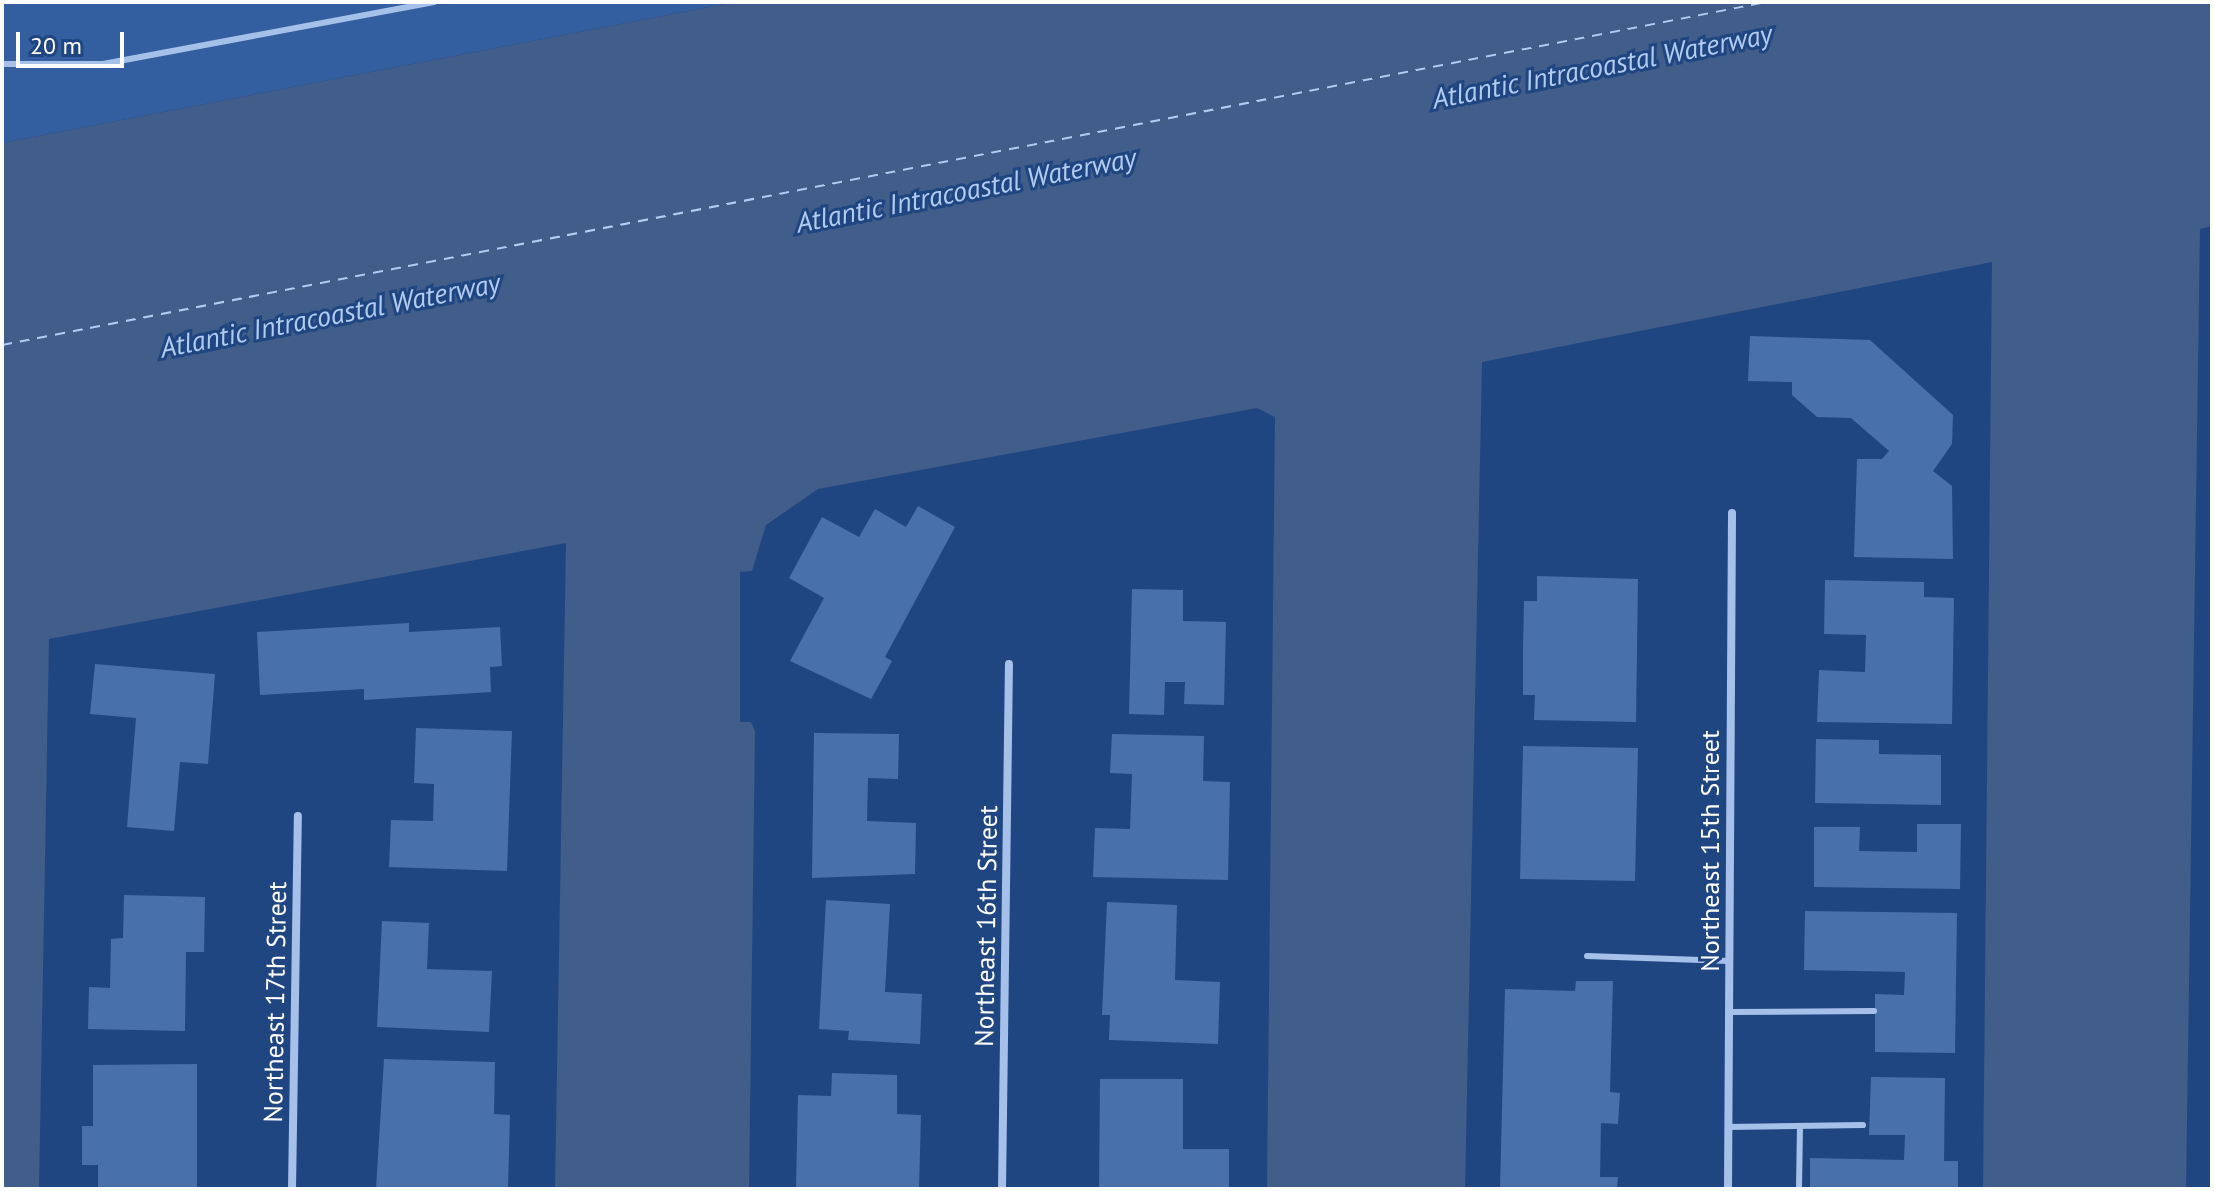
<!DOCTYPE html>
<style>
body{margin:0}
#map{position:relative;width:2214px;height:1191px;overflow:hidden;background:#204682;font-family:"PT Sans",sans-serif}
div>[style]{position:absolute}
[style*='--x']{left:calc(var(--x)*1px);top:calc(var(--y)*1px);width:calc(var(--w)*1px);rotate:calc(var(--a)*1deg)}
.green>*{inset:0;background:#335fa1}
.water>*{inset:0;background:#415d8a}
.ferry>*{height:2px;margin-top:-1px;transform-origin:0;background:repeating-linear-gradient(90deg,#b2cbf0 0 10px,transparent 0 18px)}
.building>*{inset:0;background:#4870ab}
.lane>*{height:6px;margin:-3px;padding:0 3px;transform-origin:3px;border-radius:3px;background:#a6c1e9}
.street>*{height:8px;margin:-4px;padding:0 4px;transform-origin:4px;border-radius:4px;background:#a6c1e9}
span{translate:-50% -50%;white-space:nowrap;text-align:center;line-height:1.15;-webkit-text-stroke:6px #204682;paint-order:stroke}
.street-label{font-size:26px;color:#fff}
.water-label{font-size:28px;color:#b2cbf0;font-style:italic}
.frame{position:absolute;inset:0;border:4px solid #fff;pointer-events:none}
.scale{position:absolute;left:16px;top:32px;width:108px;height:36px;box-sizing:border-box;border:4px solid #fff;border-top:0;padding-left:10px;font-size:24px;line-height:28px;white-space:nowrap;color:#fff;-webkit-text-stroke:6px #204682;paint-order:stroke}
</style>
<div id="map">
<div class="green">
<i style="clip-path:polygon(2px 2px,735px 2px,2px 143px)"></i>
</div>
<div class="water">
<i style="clip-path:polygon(735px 2px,2212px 2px,2212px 226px,2200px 229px,2186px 1189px,1983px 1189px,1992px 262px,1482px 362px,1465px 1189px,1267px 1189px,1275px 417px,1257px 408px,818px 489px,766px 525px,752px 571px,740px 572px,740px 722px,751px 722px,755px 731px,749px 1189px,555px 1189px,566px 543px,49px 639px,39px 1189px,2px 1189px,2px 143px)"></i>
</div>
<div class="ferry">
<i style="--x:2;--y:345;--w:1797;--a:-11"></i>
</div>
<div class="building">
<i style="clip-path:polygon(1750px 336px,1870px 340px,1953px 415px,1952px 444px,1933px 471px,1952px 486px,1953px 559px,1854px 557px,1857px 459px,1882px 459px,1889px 451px,1851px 418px,1817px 417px,1792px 395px,1792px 382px,1748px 381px)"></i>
<i style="clip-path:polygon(918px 506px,955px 527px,885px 657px,892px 661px,871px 699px,790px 661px,824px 598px,789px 578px,822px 517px,859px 537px,875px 509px,906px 527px)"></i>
<i style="clip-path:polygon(1537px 576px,1638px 579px,1636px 722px,1534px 720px,1535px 695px,1523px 695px,1523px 649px,1524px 601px,1537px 601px)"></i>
<i style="clip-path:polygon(1825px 580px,1924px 582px,1924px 597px,1954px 598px,1952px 724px,1817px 722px,1819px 670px,1865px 672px,1866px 635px,1824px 634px)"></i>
<i style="clip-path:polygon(1132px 589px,1183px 590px,1183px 621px,1226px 622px,1224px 705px,1184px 704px,1185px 682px,1165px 682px,1164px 715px,1129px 714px)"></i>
<i style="clip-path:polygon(409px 623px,409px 632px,500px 627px,502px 666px,490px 667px,491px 692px,364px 700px,364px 689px,260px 695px,257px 632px)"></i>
<i style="clip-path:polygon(95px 664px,215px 674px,208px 764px,180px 762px,174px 831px,127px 827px,136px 718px,90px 714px)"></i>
<i style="clip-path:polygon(416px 728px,512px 731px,507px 871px,389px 867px,391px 820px,433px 821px,434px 784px,414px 783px)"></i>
<i style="clip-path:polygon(814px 733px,899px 734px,898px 779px,868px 778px,867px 821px,916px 823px,915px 874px,812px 878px)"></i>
<i style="clip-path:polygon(1112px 734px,1204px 736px,1203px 781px,1230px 782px,1228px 880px,1093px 877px,1095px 828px,1130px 829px,1132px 774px,1110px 773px)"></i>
<i style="clip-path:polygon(1816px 739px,1879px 740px,1879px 754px,1941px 755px,1941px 805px,1815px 803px)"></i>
<i style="clip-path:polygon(1523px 746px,1638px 748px,1635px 881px,1520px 879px)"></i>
<i style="clip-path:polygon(1917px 824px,1961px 824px,1960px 889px,1814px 887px,1814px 827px,1860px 827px,1859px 851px,1917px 852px)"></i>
<i style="clip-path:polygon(124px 895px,205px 897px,204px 952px,186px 952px,185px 1031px,88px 1029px,89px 987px,110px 988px,111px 939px,123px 938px)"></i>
<i style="clip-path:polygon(826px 900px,890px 904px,885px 992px,922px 994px,920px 1044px,848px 1040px,849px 1031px,819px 1029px)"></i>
<i style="clip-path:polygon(1107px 902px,1177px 905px,1175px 980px,1220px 982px,1218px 1044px,1109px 1040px,1110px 1015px,1102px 1015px)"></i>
<i style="clip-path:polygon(1805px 911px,1957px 913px,1955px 1053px,1875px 1052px,1875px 994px,1904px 995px,1905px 972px,1804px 970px)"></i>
<i style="clip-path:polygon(382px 921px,429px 923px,427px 969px,492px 971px,489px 1032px,377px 1027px)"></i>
<i style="clip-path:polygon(1576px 981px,1613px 981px,1610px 1092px,1620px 1093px,1618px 1124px,1601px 1123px,1600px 1177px,1618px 1177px,1617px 1189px,1500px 1189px,1505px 989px,1575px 991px)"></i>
<i style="clip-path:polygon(384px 1059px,495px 1062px,494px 1114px,510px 1115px,508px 1189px,376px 1189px)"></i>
<i style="clip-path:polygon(197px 1064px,197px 1189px,98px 1189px,98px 1165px,82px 1165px,82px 1126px,93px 1126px,93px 1065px)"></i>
<i style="clip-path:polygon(832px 1073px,897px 1075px,897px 1114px,921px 1115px,919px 1189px,796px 1189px,798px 1095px,831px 1096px)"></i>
<i style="clip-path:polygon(1871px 1077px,1945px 1078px,1944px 1161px,1958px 1161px,1958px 1189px,1810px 1189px,1810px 1158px,1904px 1160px,1905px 1135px,1869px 1135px)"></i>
<i style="clip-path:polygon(1100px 1079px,1183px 1079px,1183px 1149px,1229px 1149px,1229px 1189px,1099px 1189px)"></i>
</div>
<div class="lane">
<i style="--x:2;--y:64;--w:101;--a:0"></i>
<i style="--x:103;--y:64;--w:337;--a:-10.6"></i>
<i style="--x:1587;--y:956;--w:142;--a:2"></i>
<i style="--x:1729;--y:1012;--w:145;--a:-0.4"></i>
<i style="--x:1728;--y:1127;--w:135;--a:-0.8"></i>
<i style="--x:1799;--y:1189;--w:63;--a:-89.1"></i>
</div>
<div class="street">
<i style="--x:292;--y:1189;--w:373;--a:-89.1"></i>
<i style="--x:1002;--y:1189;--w:525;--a:-89.24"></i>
<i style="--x:1728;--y:1189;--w:676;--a:-89.66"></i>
</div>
<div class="street-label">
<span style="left:1710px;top:851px;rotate:-90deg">Northeast 15th Street</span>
<span style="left:986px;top:926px;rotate:-89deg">Northeast 16th Street</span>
<span style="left:275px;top:1002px;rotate:-89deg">Northeast 17th Street</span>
</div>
<div class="water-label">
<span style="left:1602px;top:66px;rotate:-11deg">Atlantic Intracoastal Waterway</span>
<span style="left:966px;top:190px;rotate:-11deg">Atlantic Intracoastal Waterway</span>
<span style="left:330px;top:315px;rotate:-11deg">Atlantic Intracoastal Waterway</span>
</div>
<div class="frame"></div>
<div class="scale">20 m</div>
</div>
